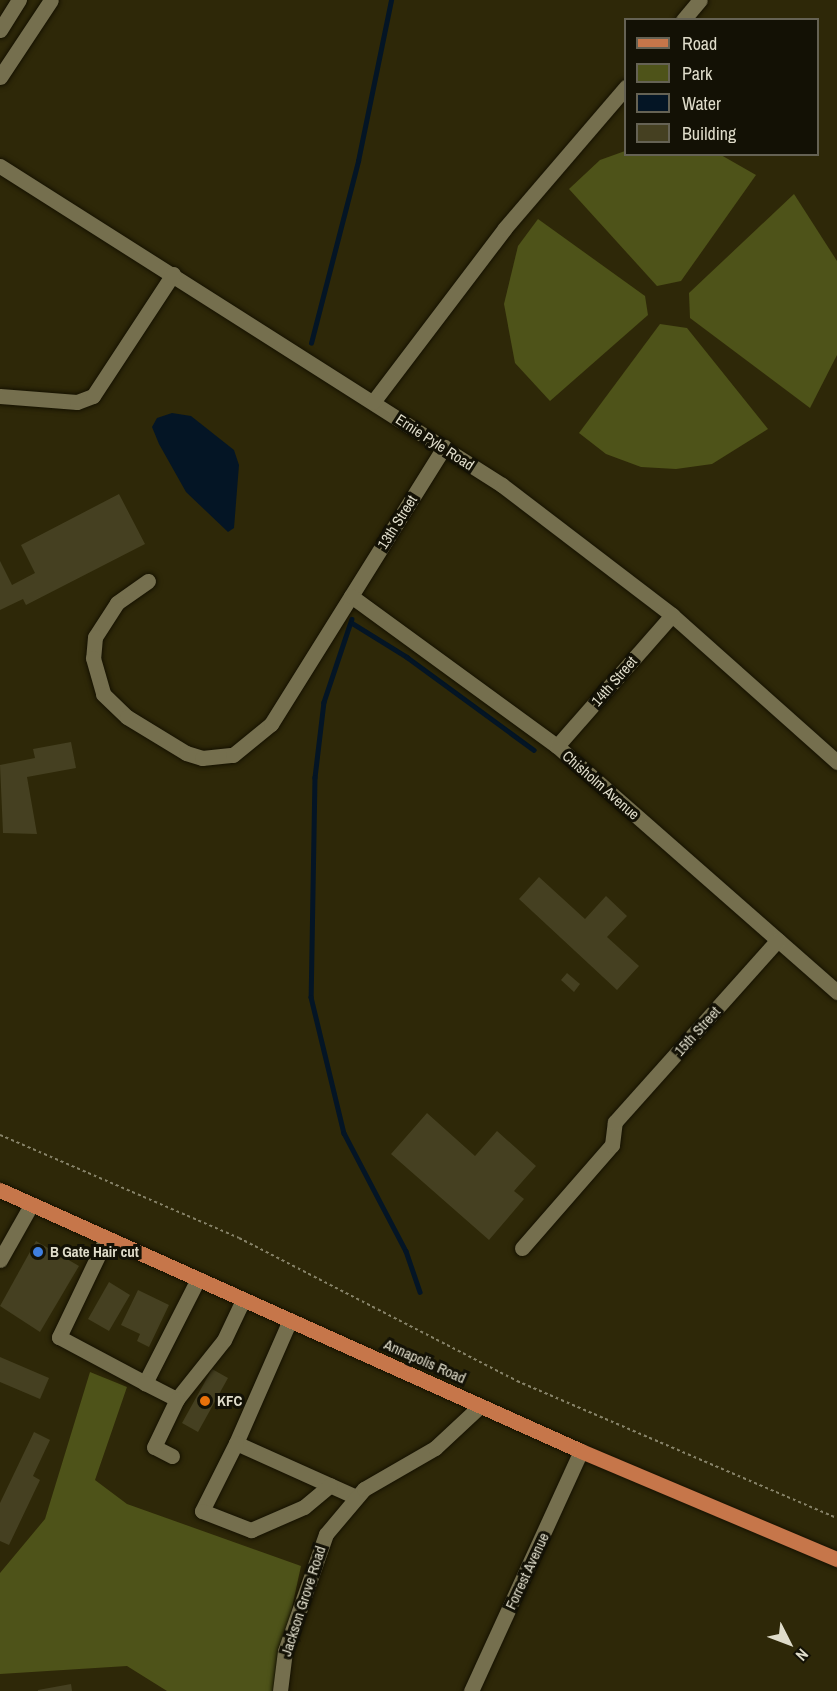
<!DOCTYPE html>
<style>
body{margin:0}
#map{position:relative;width:837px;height:1691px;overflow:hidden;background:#2e2808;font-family:"Archivo Narrow",sans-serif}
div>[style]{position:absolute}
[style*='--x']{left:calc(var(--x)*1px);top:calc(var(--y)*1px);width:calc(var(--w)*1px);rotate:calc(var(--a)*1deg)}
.green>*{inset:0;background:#4e5319}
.water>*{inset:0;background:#041525}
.stream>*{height:4.5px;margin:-2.25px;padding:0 2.25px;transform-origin:2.25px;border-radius:2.25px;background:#041525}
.building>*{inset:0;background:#454021}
.path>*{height:2px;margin-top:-1px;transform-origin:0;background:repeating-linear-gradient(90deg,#868268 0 3px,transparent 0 6px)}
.roads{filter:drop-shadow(0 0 2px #151100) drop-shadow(0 0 2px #151100)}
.minor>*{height:15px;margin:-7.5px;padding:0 7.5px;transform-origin:7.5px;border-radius:7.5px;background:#756f4e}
.major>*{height:15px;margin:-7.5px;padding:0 7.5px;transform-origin:7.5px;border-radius:7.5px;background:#c6764a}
.dots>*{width:16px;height:16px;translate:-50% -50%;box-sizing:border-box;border:3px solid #131105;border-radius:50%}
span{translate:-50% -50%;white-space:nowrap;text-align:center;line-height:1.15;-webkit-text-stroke:6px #131105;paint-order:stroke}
.street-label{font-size:15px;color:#dfdcca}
.poi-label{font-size:15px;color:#dfdcca;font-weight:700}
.left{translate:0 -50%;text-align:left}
.legend{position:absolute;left:624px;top:18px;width:195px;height:138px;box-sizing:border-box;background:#131105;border:2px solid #656254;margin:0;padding:8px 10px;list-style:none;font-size:18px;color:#dfdcca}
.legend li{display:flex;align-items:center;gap:12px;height:30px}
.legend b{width:30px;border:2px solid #656254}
.north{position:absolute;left:759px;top:1613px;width:60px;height:60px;-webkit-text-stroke:4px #131105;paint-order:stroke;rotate:132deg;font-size:16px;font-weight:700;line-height:24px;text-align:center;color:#dfdcca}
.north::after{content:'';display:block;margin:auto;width:21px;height:27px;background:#dfdcca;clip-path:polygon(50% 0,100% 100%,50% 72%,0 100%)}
</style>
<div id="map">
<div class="green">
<i style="clip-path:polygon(625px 151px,721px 155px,756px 175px,681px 281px,657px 286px,569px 189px,600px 160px)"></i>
<i style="clip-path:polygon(794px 194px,837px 261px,837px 355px,810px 408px,690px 318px,689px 293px)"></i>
<i style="clip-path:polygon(538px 219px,645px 296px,648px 315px,550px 401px,515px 363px,504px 304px,518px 246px)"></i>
<i style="clip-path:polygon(660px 324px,687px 328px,768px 429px,712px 464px,676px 469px,641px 467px,606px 454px,579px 433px)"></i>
<i style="clip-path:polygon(90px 1372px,127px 1387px,95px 1480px,127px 1504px,301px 1566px,274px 1691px,167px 1691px,127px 1666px,0 1674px,0 1573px,45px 1519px)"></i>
</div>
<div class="water">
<i style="clip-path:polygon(172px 413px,191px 416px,234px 450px,239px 465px,234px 528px,228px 532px,186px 492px,159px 444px,152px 427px,157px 418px)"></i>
</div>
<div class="stream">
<i style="--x:311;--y:343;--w:188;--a:-75.5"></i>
<i style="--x:358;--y:161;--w:164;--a:-78.4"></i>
<i style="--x:352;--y:619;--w:88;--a:108.6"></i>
<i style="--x:324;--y:702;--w:76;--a:96.8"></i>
<i style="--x:315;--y:777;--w:220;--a:91"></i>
<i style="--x:311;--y:997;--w:140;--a:76.4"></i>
<i style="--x:344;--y:1133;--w:133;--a:62.3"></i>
<i style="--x:406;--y:1251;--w:43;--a:71.1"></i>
<i style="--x:352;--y:623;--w:65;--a:31.7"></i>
<i style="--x:407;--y:657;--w:157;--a:36.2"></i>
</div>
<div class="building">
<i style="clip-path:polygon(119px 494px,145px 544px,26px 605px,23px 599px,0 610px,0 561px,12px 585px,35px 573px,21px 545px)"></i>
<i style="clip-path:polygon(71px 742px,76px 768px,27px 777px,37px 834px,3px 833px,0 765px,35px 758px,33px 749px)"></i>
<i style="clip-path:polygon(539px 877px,585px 919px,606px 896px,627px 916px,607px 937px,639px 966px,617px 990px,519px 899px)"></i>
<i style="clip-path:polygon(567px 973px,580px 984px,574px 992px,561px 980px)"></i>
<i style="clip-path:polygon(427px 1113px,475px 1156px,497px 1131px,536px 1166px,514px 1191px,524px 1199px,489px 1240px,391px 1154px)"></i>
<i style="clip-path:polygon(36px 1241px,79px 1266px,40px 1332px,0 1306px)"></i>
<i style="clip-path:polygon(109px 1282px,130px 1295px,109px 1331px,88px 1319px)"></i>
<i style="clip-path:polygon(138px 1290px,169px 1305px,149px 1347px,137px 1341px,140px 1334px,121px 1325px)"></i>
<i style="clip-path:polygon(0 1357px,49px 1378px,40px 1399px,0 1382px)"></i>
<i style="clip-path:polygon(212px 1369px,228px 1378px,198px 1432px,182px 1423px)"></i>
<i style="clip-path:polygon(34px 1432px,50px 1440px,33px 1476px,40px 1480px,9px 1545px,0 1541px,0 1503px)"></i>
<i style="clip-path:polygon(71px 1684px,72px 1691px,38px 1691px,38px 1690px)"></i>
</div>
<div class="path">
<i style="--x:0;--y:1135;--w:260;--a:23.3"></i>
<i style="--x:239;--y:1238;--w:313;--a:27.2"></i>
<i style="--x:517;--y:1381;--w:348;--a:23.2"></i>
</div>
<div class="roads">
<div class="minor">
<i style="--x:683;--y:20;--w:26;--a:-50"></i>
<i style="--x:0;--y:30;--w:36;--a:-58"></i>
<i style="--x:0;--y:77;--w:92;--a:-56.5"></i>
<i style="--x:0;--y:166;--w:595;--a:32.43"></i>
<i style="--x:502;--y:485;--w:214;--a:37.4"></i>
<i style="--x:672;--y:615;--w:221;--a:41.7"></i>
<i style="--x:0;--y:396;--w:77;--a:4.5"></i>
<i style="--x:77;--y:402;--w:17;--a:-21"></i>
<i style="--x:93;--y:396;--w:146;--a:-56.7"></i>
<i style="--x:373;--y:402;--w:218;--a:-52.8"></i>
<i style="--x:505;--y:228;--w:186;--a:-49.4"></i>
<i style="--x:148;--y:581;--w:38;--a:145"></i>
<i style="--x:117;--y:603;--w:40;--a:122.9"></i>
<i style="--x:95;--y:637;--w:21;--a:95"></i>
<i style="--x:93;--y:658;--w:37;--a:74"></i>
<i style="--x:103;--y:694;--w:33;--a:44"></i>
<i style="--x:127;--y:717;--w:69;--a:31.4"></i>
<i style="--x:186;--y:753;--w:17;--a:17"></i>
<i style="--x:202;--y:758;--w:31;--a:-6"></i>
<i style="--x:233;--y:755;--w:49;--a:-39.2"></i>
<i style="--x:271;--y:724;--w:327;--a:-58"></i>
<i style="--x:351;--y:596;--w:255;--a:36.1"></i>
<i style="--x:557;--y:746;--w:373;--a:41.3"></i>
<i style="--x:557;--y:746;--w:174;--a:-48.7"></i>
<i style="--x:106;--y:1239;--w:109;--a:115.6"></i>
<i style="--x:59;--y:1337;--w:98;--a:28.1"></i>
<i style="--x:522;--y:1248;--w:137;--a:-48.9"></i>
<i style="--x:612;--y:1145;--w:23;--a:-83"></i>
<i style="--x:615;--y:1122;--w:244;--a:-48.2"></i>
<i style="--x:0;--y:1260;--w:63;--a:-60.6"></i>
<i style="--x:198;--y:1279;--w:117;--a:117"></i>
<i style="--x:145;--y:1383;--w:36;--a:27"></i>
<i style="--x:177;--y:1399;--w:75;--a:-51.5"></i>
<i style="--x:224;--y:1340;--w:44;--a:-64.6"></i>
<i style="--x:290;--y:1320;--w:134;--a:113.7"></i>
<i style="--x:236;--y:1443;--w:132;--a:24.2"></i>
<i style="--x:236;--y:1443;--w:76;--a:116.6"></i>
<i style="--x:202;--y:1511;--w:53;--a:21.2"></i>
<i style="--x:251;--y:1530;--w:58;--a:-23.5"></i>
<i style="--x:304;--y:1507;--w:34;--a:-40"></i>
<i style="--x:172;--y:1456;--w:20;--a:-153"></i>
<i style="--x:154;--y:1447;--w:53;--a:-64.4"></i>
<i style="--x:280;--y:1691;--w:40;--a:-82.9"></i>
<i style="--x:285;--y:1651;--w:124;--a:-70.7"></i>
<i style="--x:326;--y:1534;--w:59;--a:-49.8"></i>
<i style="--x:364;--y:1489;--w:82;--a:-30"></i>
<i style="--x:435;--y:1448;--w:62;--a:-43"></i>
<i style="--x:471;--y:1691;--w:264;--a:-65.4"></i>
</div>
<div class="major">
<i style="--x:0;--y:1190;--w:637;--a:24.19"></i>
<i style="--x:581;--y:1451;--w:278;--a:22.9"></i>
</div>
</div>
<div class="dots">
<i style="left:38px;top:1252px;background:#3f7fe0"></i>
<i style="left:205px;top:1401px;background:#e8710a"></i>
</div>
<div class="street-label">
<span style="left:435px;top:442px;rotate:33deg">Ernie Pyle Road</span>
<span style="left:397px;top:522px;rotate:-58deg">13th Street</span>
<span style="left:614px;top:681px;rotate:-49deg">14th Street</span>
<span style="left:601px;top:785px;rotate:41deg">Chisholm Avenue</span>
<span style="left:697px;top:1031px;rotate:-48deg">15th Street</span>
<span style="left:425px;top:1361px;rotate:24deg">Annapolis Road</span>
<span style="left:527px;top:1571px;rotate:-65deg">Forrest Avenue</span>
<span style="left:303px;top:1601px;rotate:-72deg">Jackson Grove Road</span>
</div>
<div class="poi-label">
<span class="left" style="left:50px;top:1252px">B Gate Hair cut</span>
<span class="left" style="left:217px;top:1401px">KFC</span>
</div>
<ul class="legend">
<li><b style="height:8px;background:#c6764a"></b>Road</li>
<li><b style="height:16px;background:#4e5319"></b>Park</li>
<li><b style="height:16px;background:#041525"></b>Water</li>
<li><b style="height:16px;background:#454021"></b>Building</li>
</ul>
<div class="north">N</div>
</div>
